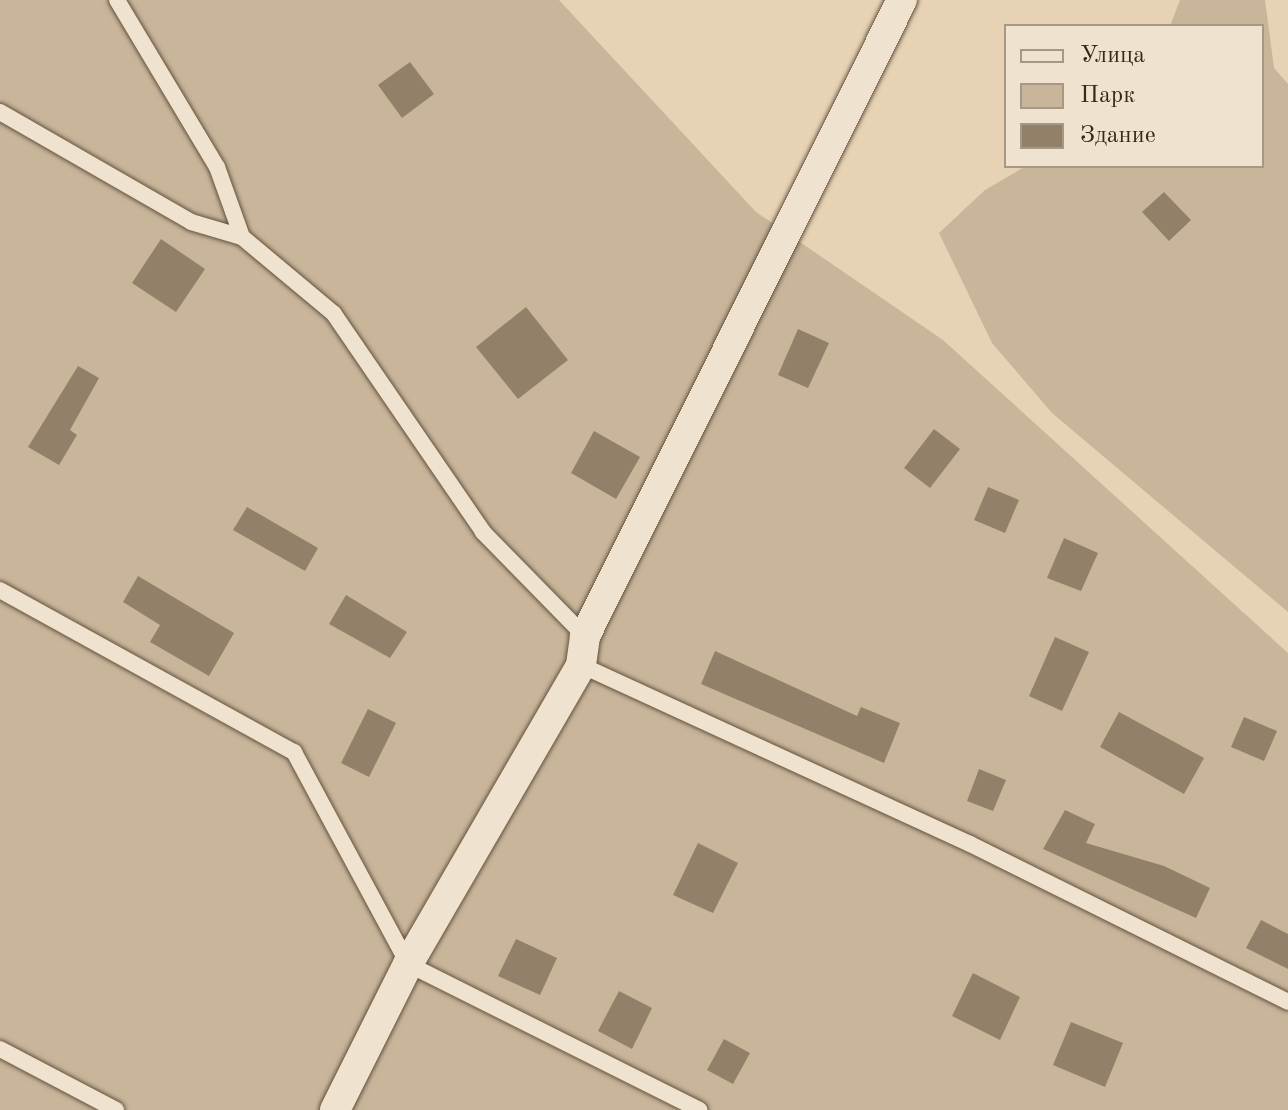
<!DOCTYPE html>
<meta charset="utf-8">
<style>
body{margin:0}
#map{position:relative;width:1288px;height:1110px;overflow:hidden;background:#e7d2b5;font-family:"Old Standard TT",serif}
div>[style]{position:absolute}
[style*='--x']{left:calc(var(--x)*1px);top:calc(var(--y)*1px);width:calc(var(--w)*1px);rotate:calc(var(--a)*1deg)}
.green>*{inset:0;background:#c9b59a}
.building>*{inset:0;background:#938069}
.roads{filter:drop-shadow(0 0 2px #64523e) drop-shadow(0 0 2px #64523e)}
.service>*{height:16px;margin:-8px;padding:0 8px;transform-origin:8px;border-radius:8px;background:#efe2cf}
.minor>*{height:30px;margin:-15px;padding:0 15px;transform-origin:15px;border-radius:15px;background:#efe2cf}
span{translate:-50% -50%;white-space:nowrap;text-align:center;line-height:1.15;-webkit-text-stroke:6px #efe2cf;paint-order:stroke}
.legend{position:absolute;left:1004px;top:24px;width:260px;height:144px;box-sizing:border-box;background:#efe2cf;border:2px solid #a69885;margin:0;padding:10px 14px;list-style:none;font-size:24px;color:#382816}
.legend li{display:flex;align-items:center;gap:16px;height:40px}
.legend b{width:40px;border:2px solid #a69885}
</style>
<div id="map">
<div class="green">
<i style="clip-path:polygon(0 0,559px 0,756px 212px,943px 340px,1288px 653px,1288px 1110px,0 1110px)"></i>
<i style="clip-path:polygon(1180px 0,1265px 0,1274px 68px,1288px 84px,1288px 612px,1052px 413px,992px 343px,939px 233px,985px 190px,1026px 166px,1262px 166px,1262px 26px,1170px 26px)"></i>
</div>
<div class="building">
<i style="clip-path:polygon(410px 62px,434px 94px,402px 118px,378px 85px)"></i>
<i style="clip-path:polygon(1164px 192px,1191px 220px,1169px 241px,1142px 212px)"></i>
<i style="clip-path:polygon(161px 239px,205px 269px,176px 312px,132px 283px)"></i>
<i style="clip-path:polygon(526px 307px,568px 360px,518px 399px,476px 347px)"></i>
<i style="clip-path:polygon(798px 329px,829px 343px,808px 388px,778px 375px)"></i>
<i style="clip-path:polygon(78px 366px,99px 378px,70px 430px,77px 435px,59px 465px,28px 447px)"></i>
<i style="clip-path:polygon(934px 429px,960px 449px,930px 488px,904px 468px)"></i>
<i style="clip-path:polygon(594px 431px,640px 457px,616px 499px,571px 473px)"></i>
<i style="clip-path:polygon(988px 487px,1019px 500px,1005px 533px,974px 520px)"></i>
<i style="clip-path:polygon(247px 507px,318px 548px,305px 571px,233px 530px)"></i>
<i style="clip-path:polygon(1064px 538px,1098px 553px,1081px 591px,1047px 578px)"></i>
<i style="clip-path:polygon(138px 576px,234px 633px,209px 676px,150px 642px,160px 625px,123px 602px)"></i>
<i style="clip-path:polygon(346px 595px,407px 632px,390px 658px,329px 624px)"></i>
<i style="clip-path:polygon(1055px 637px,1089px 652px,1062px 711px,1029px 696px)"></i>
<i style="clip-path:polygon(715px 651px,857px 716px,861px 707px,900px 723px,884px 763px,701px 684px)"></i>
<i style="clip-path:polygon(368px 709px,396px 723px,369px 777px,341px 763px)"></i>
<i style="clip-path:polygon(1119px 712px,1204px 758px,1184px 794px,1100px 747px)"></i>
<i style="clip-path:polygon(1244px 717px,1277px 731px,1264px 761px,1231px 747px)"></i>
<i style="clip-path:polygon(979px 769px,1006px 780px,993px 811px,967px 801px)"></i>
<i style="clip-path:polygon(1065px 810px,1095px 824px,1086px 843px,1164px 866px,1210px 888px,1196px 918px,1043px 849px)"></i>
<i style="clip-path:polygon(698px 843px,738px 863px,713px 913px,673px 895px)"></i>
<i style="clip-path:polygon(1261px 920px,1288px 934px,1288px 969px,1246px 948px)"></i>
<i style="clip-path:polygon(516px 939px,557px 958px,540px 995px,498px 976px)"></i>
<i style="clip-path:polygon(973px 973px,1020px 997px,1000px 1040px,952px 1016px)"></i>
<i style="clip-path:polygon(619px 991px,652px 1008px,632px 1049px,598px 1031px)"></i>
<i style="clip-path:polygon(1071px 1022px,1123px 1043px,1105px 1087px,1053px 1065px)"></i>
<i style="clip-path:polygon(724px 1039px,750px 1053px,733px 1084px,707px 1070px)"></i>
</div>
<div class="roads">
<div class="service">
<i style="--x:117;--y:0;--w:195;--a:59.1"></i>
<i style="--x:217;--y:167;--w:74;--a:70.3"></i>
<i style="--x:242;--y:237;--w:120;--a:39.9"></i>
<i style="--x:334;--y:314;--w:264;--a:55.6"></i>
<i style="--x:483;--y:532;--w:146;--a:45.6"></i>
<i style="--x:0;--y:112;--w:220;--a:29.9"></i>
<i style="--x:191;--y:222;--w:53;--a:16.4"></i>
<i style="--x:0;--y:590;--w:336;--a:28.9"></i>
<i style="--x:294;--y:752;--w:241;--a:61.7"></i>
<i style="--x:408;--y:964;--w:326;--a:26.6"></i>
<i style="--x:581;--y:665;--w:428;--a:24.7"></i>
<i style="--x:970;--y:844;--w:355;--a:26.4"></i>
<i style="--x:0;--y:1049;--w:131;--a:27.7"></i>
</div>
<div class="minor">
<i style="--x:335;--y:1110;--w:163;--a:-63.4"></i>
<i style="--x:408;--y:964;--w:345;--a:-59.9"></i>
<i style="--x:581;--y:665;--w:29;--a:-82"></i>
<i style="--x:585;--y:636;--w:711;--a:-63.51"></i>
</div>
</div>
<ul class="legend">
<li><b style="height:10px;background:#efe2cf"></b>Улица</li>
<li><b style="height:22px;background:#c9b59a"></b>Парк</li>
<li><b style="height:22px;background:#938069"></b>Здание</li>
</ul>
</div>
